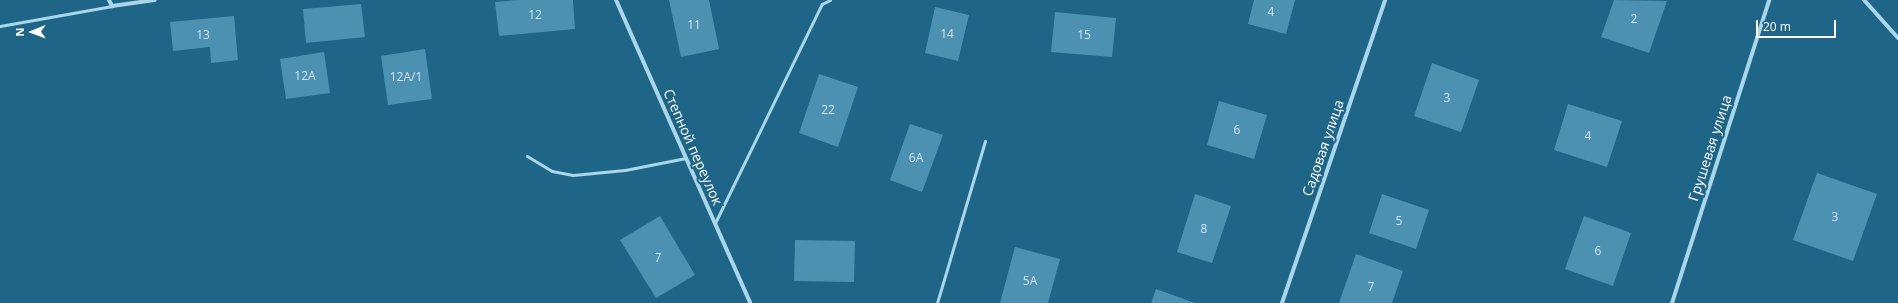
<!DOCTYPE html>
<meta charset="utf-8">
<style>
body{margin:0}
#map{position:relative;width:1898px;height:303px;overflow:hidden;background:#1f6587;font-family:"Open Sans",sans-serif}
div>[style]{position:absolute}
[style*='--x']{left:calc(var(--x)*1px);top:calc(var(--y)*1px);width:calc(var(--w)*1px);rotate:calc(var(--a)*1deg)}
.building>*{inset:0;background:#4c91b2}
.lane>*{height:3px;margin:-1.5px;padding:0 1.5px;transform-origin:1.5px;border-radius:1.5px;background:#a9d6ea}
.street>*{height:4px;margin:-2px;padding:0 2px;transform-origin:2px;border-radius:2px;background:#a9d6ea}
span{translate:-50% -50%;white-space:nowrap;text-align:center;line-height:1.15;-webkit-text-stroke:4px #1f6587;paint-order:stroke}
.number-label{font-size:12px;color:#d2e4ec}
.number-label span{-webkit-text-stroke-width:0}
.street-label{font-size:14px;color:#fff}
.north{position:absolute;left:12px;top:12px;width:40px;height:40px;-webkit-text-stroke:3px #1f6587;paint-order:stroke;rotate:269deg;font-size:11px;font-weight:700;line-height:16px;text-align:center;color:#fff}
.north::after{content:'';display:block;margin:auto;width:14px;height:18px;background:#fff;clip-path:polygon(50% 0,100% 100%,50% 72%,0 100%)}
.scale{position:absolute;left:1756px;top:20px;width:80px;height:18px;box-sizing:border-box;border:2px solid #fff;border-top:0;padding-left:5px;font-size:12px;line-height:14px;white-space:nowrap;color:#fff;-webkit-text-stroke:3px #1f6587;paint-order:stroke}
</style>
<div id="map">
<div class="building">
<i style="clip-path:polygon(518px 0,573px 0,575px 29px,499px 36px,495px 2px)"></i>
<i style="clip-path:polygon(669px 0,709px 0,719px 49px,681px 57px)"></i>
<i style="clip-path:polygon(1254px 0,1295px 0,1286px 34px,1248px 24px)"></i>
<i style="clip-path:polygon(1614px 0,1667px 1px,1649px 53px,1601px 37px)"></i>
<i style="clip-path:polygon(361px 4px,365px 37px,306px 43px,303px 9px)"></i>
<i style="clip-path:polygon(935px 7px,969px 15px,958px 61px,925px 53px)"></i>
<i style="clip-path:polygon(1055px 12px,1116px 18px,1112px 57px,1051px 52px)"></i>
<i style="clip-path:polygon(234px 16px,238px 60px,211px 63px,210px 47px,173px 51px,170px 22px)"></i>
<i style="clip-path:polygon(425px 49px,432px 99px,388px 105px,381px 56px)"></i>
<i style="clip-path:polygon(324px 52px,330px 93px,286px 99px,280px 59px)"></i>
<i style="clip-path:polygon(1432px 63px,1479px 80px,1461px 132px,1414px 116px)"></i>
<i style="clip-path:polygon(819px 74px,858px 87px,838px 147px,799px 133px)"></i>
<i style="clip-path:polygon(1219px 101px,1267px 115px,1254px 159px,1207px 145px)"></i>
<i style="clip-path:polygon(1568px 104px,1622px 121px,1607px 167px,1554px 150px)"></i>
<i style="clip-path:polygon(910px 124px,943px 135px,922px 192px,890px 180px)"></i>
<i style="clip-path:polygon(1817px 173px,1877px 194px,1853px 261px,1793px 240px)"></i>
<i style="clip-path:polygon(1195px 194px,1231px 206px,1212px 263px,1177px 252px)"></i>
<i style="clip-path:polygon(1382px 194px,1429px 210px,1416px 249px,1369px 233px)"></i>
<i style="clip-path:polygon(660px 216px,695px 275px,656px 298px,620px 240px)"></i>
<i style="clip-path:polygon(1584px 216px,1631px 233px,1613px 286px,1565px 269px)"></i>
<i style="clip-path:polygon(795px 240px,855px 241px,854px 282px,794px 281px)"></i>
<i style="clip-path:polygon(1015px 247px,1060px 259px,1048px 303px,1000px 303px)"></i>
<i style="clip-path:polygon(1356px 254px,1403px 271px,1392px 303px,1339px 303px)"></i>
<i style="clip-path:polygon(1156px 289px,1195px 303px,1151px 303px)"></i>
</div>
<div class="lane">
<i style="--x:0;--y:26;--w:114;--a:-10.1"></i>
<i style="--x:527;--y:156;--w:29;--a:31"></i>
<i style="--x:552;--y:171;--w:21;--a:11"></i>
<i style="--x:573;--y:175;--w:52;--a:-5.5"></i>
<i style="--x:625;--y:170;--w:62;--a:-11.1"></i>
<i style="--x:715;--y:223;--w:244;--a:-64"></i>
<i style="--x:822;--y:4;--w:9;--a:-27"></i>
<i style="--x:937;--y:303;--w:169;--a:-73.5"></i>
</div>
<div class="street">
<i style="--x:109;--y:0;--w:7;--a:63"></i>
<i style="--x:112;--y:6;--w:43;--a:-7.9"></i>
<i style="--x:616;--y:0;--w:331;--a:66.1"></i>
<i style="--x:1864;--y:0;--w:51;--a:48.2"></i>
<i style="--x:1282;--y:303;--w:320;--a:-71.2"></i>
<i style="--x:1672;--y:303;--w:318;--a:-72.2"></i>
</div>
<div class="number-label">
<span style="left:1271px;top:12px">4</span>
<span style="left:535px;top:15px">12</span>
<span style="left:1634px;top:19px">2</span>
<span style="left:694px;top:25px">11</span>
<span style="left:947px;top:34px">14</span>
<span style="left:203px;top:35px">13</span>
<span style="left:1084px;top:35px">15</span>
<span style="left:305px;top:76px">12А</span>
<span style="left:406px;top:77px">12А/1</span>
<span style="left:1447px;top:98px">3</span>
<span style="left:828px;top:110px">22</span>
<span style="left:1237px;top:130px">6</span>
<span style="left:1588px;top:136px">4</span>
<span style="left:916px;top:158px">6А</span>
<span style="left:1835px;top:217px">3</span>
<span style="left:1399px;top:221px">5</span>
<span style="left:1204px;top:229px">8</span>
<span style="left:1598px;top:251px">6</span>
<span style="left:658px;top:258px">7</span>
<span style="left:1030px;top:281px">5А</span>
<span style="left:1371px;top:287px">7</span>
</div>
<div class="street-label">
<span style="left:693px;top:147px;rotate:66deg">Степной переулок</span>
<span style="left:1323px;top:148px;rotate:-71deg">Садовая улица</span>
<span style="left:1710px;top:148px;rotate:-72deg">Грушевая улица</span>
</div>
<div class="north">N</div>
<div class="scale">20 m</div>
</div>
